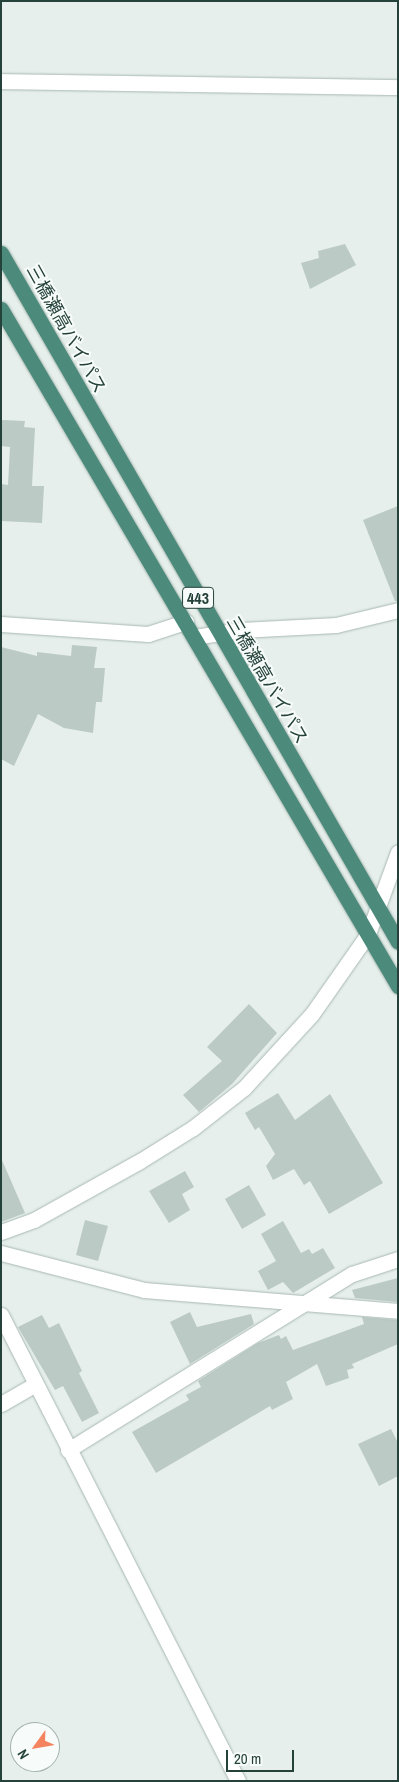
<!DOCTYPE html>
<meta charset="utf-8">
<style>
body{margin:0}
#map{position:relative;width:399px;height:1782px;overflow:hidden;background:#e6efeb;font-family:"Archivo Narrow","Noto Sans JP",sans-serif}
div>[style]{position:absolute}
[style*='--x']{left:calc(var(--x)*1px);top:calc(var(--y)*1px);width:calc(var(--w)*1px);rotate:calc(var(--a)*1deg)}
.building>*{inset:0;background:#bbcac4}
.roads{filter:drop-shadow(0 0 1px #a8b8b2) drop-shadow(0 0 1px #a8b8b2)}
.minor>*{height:15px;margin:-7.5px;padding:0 7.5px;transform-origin:7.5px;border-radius:7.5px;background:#fff}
.tertiary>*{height:15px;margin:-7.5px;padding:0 7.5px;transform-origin:7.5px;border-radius:7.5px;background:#fff}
.trunk>*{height:15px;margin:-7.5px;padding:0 7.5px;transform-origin:7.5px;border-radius:7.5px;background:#4c8a7c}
span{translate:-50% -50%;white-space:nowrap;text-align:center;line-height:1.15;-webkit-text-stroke:4px #f7fbf9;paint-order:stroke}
.shield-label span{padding:1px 4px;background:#f7fbf9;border:1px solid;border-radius:4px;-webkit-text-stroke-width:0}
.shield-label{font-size:16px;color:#24423a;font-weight:700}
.street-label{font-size:18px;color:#24423a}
.frame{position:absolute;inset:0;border:2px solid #24423a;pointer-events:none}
.north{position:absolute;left:10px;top:1722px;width:50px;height:50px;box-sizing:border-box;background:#f7fbf9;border:1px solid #a3b1ad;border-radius:50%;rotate:238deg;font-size:14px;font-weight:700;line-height:20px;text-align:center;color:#24423a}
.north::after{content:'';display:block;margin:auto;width:18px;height:22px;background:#f4845f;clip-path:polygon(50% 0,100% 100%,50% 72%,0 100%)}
.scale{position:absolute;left:226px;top:1750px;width:68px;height:22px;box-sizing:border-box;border:2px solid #24423a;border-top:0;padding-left:6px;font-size:15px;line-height:18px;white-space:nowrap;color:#24423a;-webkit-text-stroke:4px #f7fbf9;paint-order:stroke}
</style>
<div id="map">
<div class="building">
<i style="clip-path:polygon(345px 244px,356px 265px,310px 289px,301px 263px,319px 258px,318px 251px)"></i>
<i style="clip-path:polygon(2px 420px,25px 421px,24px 427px,35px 428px,32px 486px,44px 486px,42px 523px,1px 521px,1px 484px,8px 485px,10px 447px,1px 446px)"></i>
<i style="clip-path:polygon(398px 506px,398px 601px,395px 601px,363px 520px)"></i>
<i style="clip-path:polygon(72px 645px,97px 647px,94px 668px,105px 668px,102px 702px,96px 702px,93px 733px,64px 728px,38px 714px,14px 766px,1px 759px,1px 647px,37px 656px,37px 652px,71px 656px)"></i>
<i style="clip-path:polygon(249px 1004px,277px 1033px,232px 1084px,199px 1112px,183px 1095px,222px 1061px,207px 1047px)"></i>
<i style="clip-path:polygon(278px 1093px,295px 1120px,330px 1094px,383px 1183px,329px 1214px,310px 1181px,304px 1185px,294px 1169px,273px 1180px,266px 1166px,275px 1154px,259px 1127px,255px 1130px,245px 1113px)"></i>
<i style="clip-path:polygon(1px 1158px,25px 1213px,1px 1222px)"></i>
<i style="clip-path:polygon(185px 1171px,194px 1187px,182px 1194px,190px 1210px,169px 1223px,149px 1191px)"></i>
<i style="clip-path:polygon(249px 1185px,266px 1215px,242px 1229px,225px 1199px)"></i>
<i style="clip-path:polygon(85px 1220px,108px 1226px,98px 1261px,76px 1255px)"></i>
<i style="clip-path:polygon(283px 1221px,301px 1253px,309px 1249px,312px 1254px,323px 1248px,335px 1268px,293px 1293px,283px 1282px,268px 1290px,258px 1271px,276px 1261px,261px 1234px)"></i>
<i style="clip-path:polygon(398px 1278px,398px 1302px,355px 1298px,352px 1290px)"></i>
<i style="clip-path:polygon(190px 1312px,197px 1327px,251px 1314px,254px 1324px,190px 1364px,170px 1322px)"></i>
<i style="clip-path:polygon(42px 1315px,49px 1328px,59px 1323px,82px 1371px,79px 1373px,99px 1413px,82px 1422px,63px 1386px,55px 1390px,18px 1327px)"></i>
<i style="clip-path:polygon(362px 1317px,398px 1320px,398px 1344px,352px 1364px,354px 1368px,347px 1370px,349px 1378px,326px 1386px,317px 1364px,286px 1382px,293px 1399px,272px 1410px,270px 1406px,156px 1473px,132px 1432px,189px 1400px,186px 1395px,201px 1387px,198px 1381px,258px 1343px,279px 1335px,281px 1339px,286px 1336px,293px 1350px,364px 1324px)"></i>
<i style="clip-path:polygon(391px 1429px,398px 1443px,398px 1476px,379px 1486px,358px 1444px)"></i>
</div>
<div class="roads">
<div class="minor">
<i style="--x:1;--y:81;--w:397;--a:0.9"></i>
<i style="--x:1;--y:624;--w:147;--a:3.9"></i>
<i style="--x:148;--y:634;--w:40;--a:-18"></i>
<i style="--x:194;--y:637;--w:48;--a:-8.5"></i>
<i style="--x:241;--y:630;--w:95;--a:-3"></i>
<i style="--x:336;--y:625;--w:64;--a:-13.6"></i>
<i style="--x:1;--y:1232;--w:35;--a:-20"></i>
<i style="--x:34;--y:1220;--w:121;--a:-29.1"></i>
<i style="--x:140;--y:1161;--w:62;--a:-31.9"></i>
<i style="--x:193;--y:1128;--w:65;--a:-38.1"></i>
<i style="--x:244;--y:1088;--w:100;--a:-47.4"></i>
<i style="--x:312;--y:1014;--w:98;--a:-55"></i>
<i style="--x:368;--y:934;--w:87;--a:-69.9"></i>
<i style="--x:1;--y:1253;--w:148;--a:14.5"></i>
<i style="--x:144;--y:1290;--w:255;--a:4.7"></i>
<i style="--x:68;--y:1450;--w:334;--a:-31.8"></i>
<i style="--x:352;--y:1274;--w:48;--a:-18.1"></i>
</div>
<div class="tertiary">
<i style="--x:1;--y:1315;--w:523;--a:63.04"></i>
<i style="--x:1;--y:1404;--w:39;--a:-30"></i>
</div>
<div class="trunk">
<i style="--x:1;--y:253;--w:795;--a:60.05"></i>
<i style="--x:1;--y:309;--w:785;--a:59.61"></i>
</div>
</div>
<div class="shield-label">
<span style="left:198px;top:598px">443</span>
</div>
<div class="street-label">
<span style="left:66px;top:329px;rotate:61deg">三橋瀬高バイパス</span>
<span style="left:267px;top:680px;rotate:60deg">三橋瀬高バイパス</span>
</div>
<div class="frame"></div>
<div class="north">N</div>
<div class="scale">20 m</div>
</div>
